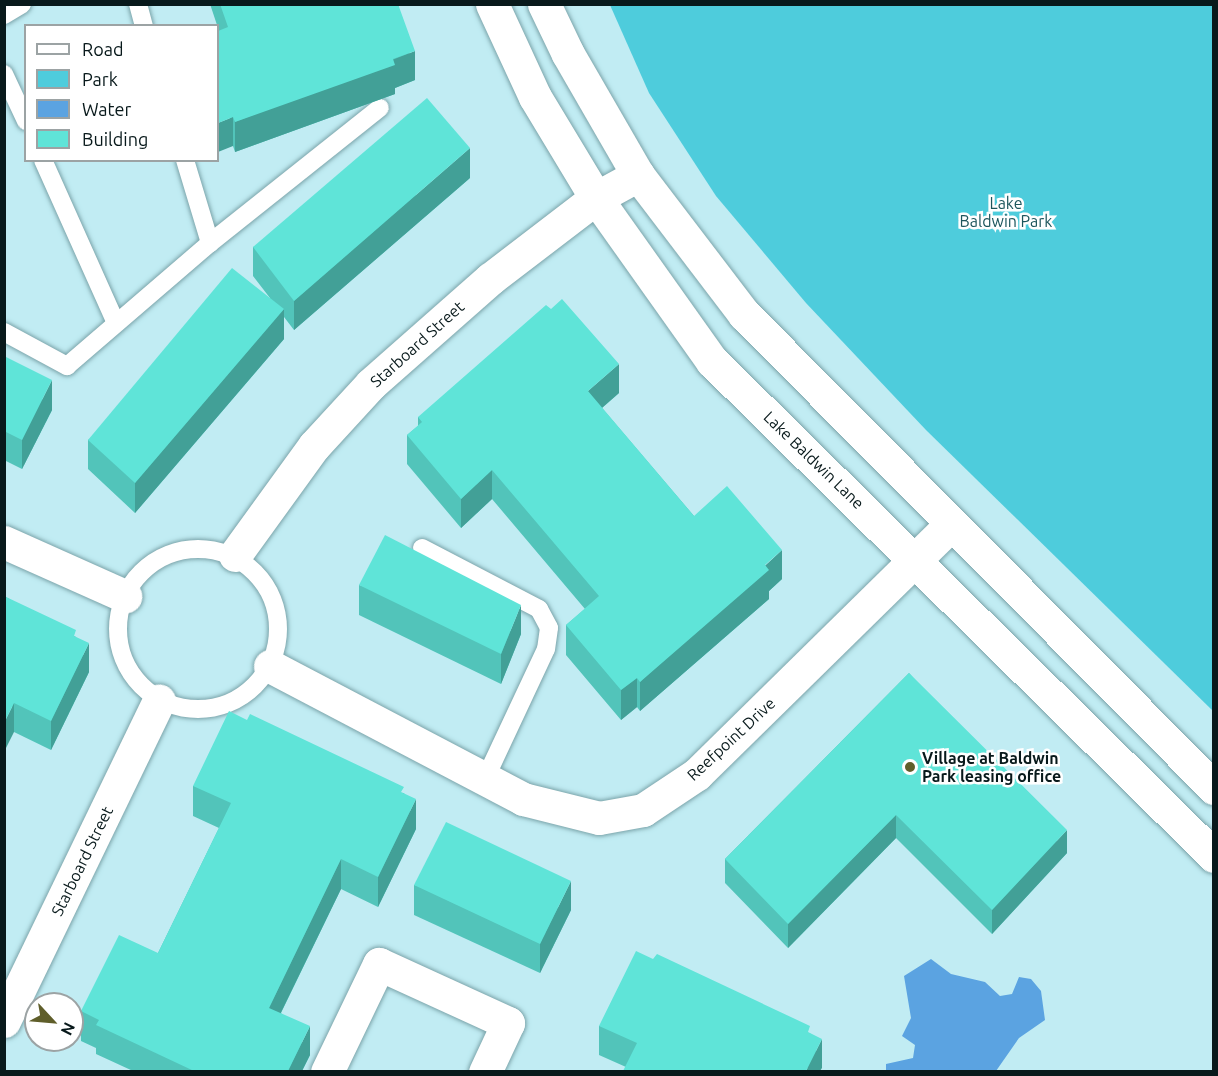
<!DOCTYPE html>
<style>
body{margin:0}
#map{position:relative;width:1218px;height:1076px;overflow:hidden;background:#c1ecf3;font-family:Ubuntu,sans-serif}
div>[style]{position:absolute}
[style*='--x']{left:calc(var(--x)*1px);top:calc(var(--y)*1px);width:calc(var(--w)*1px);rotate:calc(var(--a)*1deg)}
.green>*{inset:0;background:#4eccdc}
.water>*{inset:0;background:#5ba3e1}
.roads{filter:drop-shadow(0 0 2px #7ba4aa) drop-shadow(0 0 2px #7ba4aa)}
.service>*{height:18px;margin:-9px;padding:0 9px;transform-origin:9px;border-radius:9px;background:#fff}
.service>.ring{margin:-9px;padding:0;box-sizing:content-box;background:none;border:18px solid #fff;border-radius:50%}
.minor>*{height:33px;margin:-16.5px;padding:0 16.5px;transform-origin:16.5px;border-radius:16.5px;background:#fff}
.tertiary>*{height:33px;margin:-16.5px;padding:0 16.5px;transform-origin:16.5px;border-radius:16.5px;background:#fff}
.wall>*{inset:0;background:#52c4ba}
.shaded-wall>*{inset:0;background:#42a097}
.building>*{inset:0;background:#5fe4d8}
.dots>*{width:16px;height:16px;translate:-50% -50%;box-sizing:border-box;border:3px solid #fff;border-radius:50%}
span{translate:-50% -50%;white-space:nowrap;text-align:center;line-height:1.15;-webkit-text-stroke:5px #fff;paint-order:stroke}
.park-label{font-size:16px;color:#1c555c}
.street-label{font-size:16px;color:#08191b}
.poi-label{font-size:16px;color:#08191b;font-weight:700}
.left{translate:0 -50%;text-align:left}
.frame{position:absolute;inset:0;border:6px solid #08191b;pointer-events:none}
.legend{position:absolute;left:24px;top:24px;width:195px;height:138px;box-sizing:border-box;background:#fff;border:2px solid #9ca3a4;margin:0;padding:8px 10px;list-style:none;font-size:18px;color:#08191b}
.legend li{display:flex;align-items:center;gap:12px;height:30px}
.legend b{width:30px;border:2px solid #9ca3a4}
.north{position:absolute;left:24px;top:992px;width:60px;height:60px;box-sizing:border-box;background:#fff;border:2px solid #9ca3a4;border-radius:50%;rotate:116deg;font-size:16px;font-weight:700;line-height:24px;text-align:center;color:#08191b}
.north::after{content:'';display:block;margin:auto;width:21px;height:27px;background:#5f5e2a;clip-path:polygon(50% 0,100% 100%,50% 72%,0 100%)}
</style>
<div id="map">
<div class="green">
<i style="clip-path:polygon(610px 5px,1213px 5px,1213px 711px,926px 430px,806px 303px,716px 196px,649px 93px)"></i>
</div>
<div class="water">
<i style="clip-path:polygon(931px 959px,951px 974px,985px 982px,1000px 996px,1012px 994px,1019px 977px,1031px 979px,1041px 991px,1045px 1020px,1019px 1038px,996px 1071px,886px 1071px,886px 1064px,913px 1058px,915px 1045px,902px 1036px,911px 1018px,904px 976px)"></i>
</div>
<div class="roads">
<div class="service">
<i style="--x:138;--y:4;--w:23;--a:75"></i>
<i style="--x:4;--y:15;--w:21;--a:-31"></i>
<i style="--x:4;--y:74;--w:52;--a:64.9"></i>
<i style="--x:43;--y:160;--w:179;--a:65.9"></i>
<i style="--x:185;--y:160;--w:87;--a:73.2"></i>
<i style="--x:4;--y:332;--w:72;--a:28.4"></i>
<i style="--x:67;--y:366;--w:189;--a:-40.7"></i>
<i style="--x:210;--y:243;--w:217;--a:-38.5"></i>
<i style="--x:422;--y:548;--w:132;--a:27.5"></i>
<i style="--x:539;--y:609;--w:21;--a:62"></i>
<i style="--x:549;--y:628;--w:21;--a:98"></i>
<i style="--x:546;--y:649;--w:144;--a:115.1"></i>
<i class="ring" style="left:118px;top:549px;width:142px;height:142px"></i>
</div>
<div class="minor">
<i style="--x:4;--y:542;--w:133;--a:24.1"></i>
<i style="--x:235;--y:555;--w:135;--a:-54.1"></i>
<i style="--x:314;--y:446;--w:84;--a:-47.4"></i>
<i style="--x:371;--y:384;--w:159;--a:-41.4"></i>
<i style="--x:490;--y:279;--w:133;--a:-37.4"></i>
<i style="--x:596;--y:198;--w:48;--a:-28.7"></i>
<i style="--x:270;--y:666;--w:286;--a:27.7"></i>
<i style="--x:523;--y:799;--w:78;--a:14"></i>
<i style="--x:599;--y:818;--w:45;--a:-10.3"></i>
<i style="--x:643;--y:810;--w:65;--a:-33.7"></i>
<i style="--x:697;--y:774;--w:355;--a:-44.5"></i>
<i style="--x:4;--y:1021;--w:356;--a:-64.2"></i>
<i style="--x:327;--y:1072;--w:120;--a:-64.3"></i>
<i style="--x:379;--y:964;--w:142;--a:24.6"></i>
<i style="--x:508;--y:1023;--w:54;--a:115.1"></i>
</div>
<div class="tertiary">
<i style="--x:492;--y:4;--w:102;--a:65.2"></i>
<i style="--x:535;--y:97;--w:118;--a:58.9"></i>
<i style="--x:596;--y:198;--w:200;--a:54.6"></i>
<i style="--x:712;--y:361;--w:705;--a:44.6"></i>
<i style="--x:544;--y:4;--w:55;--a:64.4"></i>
<i style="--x:568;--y:54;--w:140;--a:60"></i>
<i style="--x:638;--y:175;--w:175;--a:52.7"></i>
<i style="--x:744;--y:314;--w:668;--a:45.24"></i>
</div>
</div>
<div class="wall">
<i style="clip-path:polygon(210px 4px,398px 4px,415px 80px,395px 88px,395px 94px,235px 152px,233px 146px,219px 31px)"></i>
<i style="clip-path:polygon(470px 178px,294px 330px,284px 317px,284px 339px,135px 513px,88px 469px,88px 440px,270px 298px,253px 276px,253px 247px)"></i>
<i style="clip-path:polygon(4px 356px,52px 410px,22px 469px,4px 460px)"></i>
<i style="clip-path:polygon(619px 393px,602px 408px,694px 516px,782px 579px,769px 591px,769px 599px,640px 711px,637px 707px,621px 720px,566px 655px,566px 625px,585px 609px,492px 499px,461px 528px,407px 464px,407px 435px,418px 426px,418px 417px)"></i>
<i style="clip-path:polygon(359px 585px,521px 634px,501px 684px,359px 615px)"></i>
<i style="clip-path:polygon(4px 596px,76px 637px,89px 672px,51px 750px,14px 732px)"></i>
<i style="clip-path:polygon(909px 673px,1067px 853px,992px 934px,896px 838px,788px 948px,725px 883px,725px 859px)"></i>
<i style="clip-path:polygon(193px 786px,404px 793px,416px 829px,378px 907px,341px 889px,281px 1013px,310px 1055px,302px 1071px,133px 1071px,96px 1054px,96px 1048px,81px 1041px,81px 1011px,158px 953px,219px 828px,193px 816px)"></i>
<i style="clip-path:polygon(414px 885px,571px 910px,540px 973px,414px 915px)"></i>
<i style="clip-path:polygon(599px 1026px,810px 1033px,822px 1068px,626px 1067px,599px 1055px)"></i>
</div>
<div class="shaded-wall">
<i style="clip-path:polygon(415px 51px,415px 80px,395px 88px,395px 94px,235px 152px,235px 122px)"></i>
<i style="clip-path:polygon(233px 117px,233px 146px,218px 152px,218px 123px)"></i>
<i style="clip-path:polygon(470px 148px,470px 178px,294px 330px,294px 301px)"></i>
<i style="clip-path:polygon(284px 309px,284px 339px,135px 513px,135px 483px)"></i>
<i style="clip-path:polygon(619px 364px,619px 393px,588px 420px,588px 391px)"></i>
<i style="clip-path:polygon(52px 380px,52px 410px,22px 469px,22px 440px)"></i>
<i style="clip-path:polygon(492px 470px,492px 499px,461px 528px,461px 499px)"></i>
<i style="clip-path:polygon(782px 550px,782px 579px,769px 591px,769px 599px,640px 711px,640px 682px)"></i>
<i style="clip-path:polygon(521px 605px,521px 634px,501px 684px,501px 654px)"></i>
<i style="clip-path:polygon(89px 643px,89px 672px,51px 750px,51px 721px)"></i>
<i style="clip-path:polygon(637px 678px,637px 707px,621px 720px,621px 690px)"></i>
<i style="clip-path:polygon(14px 703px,14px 732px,4px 752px,4px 723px)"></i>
<i style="clip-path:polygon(416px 799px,416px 829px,378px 907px,378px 877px)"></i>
<i style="clip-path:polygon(896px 815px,896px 838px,788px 948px,788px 924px)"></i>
<i style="clip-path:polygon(1067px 830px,1067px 853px,992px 934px,992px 910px)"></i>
<i style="clip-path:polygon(341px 859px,341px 889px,269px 1037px,269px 1008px)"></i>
<i style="clip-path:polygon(571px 881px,571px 910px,540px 973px,540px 944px)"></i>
<i style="clip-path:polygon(310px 1026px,310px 1055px,302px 1071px,288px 1071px)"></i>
<i style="clip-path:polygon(822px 1039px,822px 1068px,820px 1071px,806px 1071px)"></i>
</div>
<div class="building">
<i style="clip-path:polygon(220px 4px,398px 4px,415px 51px,393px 59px,395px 65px,235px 122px,233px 117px,218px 123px,218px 31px,228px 27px)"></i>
<i style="clip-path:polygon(427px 98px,470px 148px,294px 301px,253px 247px)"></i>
<i style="clip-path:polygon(232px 268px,284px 309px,135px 483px,88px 440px)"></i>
<i style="clip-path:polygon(562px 299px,619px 364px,588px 391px,694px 516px,727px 486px,782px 550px,765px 565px,769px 570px,640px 682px,637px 678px,621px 690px,566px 625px,599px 596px,492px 470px,461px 499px,407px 435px,422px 422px,418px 417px,546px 305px,551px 309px)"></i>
<i style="clip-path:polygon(4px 356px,52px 380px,22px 440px,4px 431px)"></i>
<i style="clip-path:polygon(385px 535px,521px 605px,501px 654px,359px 585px)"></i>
<i style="clip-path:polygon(4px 596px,76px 630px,74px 636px,89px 643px,51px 721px,14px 703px,4px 723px)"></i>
<i style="clip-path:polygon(909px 673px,1067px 830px,992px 910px,896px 815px,788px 924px,725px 859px)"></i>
<i style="clip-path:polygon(229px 711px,247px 720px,250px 714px,404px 787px,401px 792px,416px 799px,378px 877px,341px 859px,269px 1008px,310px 1026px,288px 1071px,194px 1071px,96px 1025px,99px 1020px,81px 1011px,119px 935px,158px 953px,231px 803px,193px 786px)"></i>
<i style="clip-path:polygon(446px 822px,571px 881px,540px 944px,414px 885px)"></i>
<i style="clip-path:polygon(636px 951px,653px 959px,657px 954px,810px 1026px,808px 1032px,822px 1039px,806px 1071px,623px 1071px,637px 1043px,599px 1026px)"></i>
</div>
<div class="dots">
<i style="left:910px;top:767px;background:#5f5e2a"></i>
</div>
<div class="park-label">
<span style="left:1006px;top:212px">Lake<br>Baldwin Park</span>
</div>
<div class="street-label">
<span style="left:417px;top:344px;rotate:-42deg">Starboard Street</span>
<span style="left:814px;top:460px;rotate:44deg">Lake Baldwin Lane</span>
<span style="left:731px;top:739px;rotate:-43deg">Reefpoint Drive</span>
<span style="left:82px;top:861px;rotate:-64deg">Starboard Street</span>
</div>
<div class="poi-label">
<span class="left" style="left:922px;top:767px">Village at Baldwin<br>Park leasing office</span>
</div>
<div class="frame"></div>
<ul class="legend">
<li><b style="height:8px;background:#fff"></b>Road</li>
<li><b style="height:16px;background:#4eccdc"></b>Park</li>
<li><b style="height:16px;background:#5ba3e1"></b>Water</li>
<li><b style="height:16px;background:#5fe4d8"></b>Building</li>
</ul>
<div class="north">N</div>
</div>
